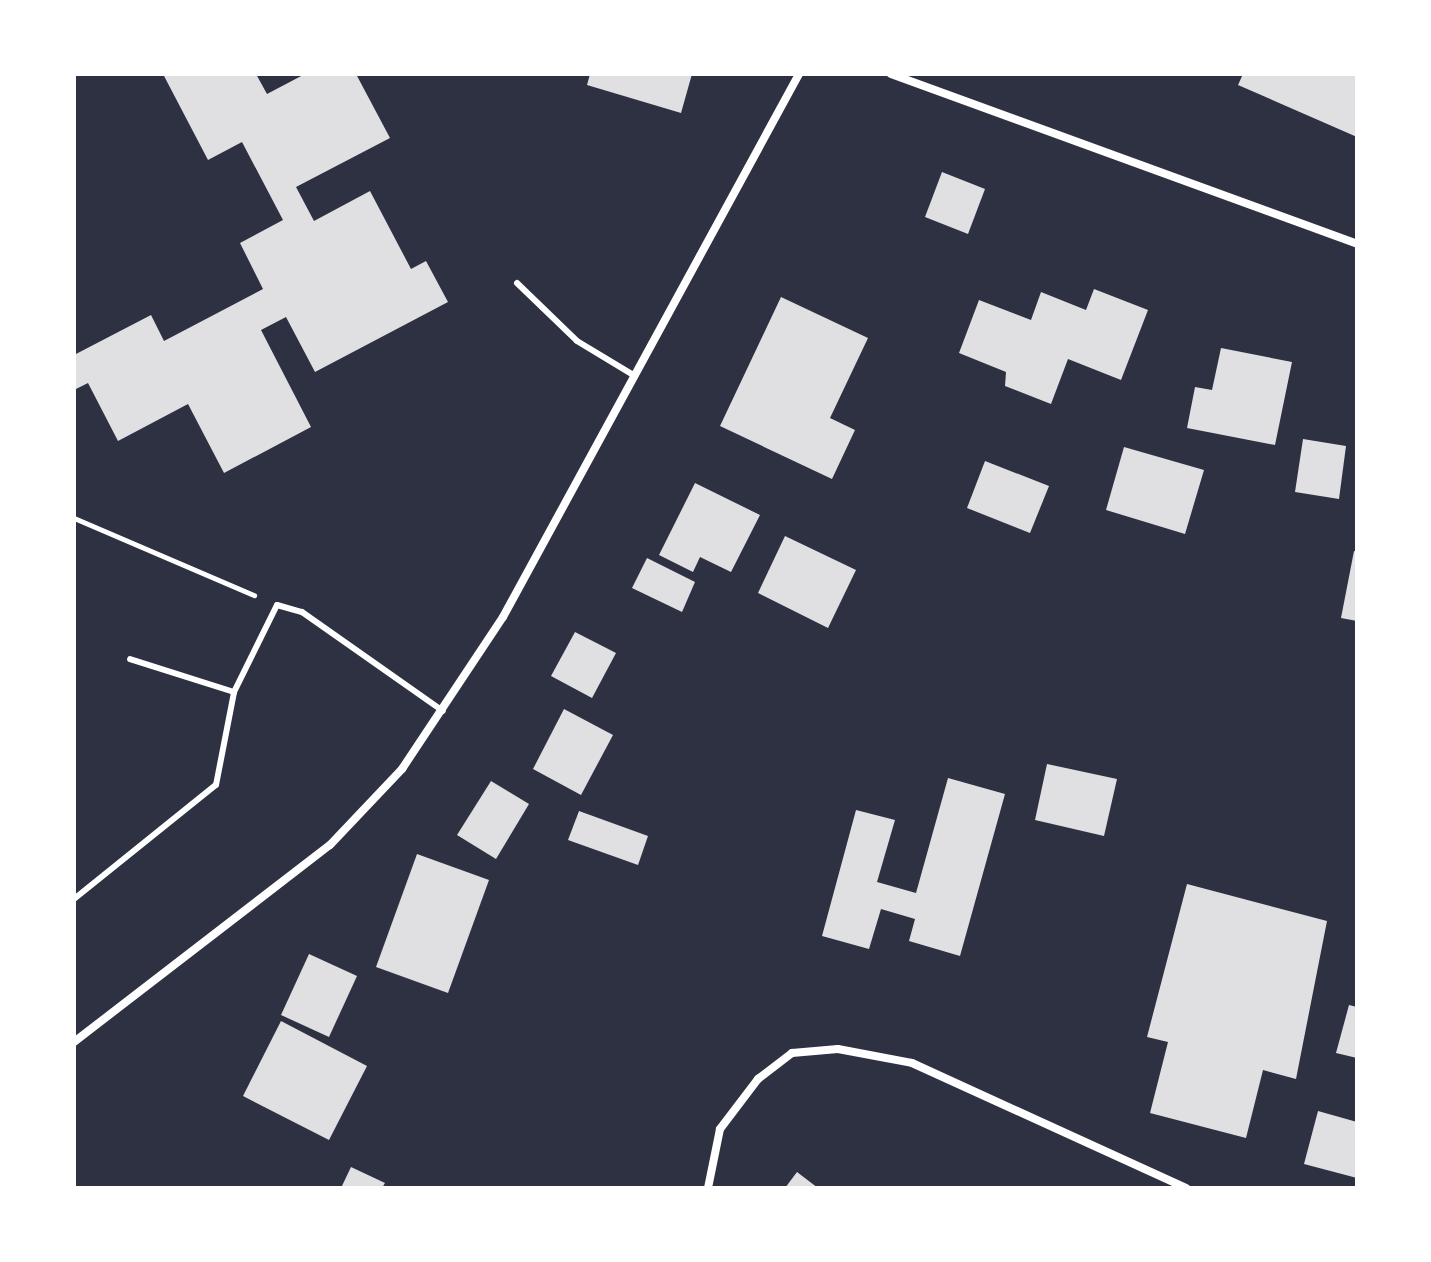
<!DOCTYPE html>
<style>
body{margin:0}
#map{position:relative;width:1431px;height:1262px;overflow:hidden;background:#2d3142;font-family:"Roboto Serif",serif}
div>[style]{position:absolute}
[style*='--x']{left:calc(var(--x)*1px);top:calc(var(--y)*1px);width:calc(var(--w)*1px);rotate:calc(var(--a)*1deg)}
.building>*{inset:0;background:#e0e0e3}
.path>*{height:5px;margin:-2.5px;padding:0 2.5px;transform-origin:2.5px;border-radius:2.5px;background:#fff}
.service>*{height:6px;margin:-3px;padding:0 3px;transform-origin:3px;border-radius:3px;background:#fff}
.minor>*{height:8px;margin:-4px;padding:0 4px;transform-origin:4px;border-radius:4px;background:#fff}
span{translate:-50% -50%;white-space:nowrap;text-align:center;line-height:1.15;-webkit-text-stroke:8px #fff;paint-order:stroke}
.frame{position:absolute;inset:0;border:76px solid #fff;pointer-events:none}
</style>
<div id="map">
<div class="building">
<i style="clip-path:polygon(163px 74px,256px 74px,267px 94px,305px 74px,356px 74px,390px 138px,296px 187px,314px 221px,370px 191px,411px 269px,426px 261px,448px 302px,315px 372px,286px 317px,261px 330px,311px 427px,224px 473px,188px 404px,118px 441px,88px 383px,74px 390px,74px 355px,151px 315px,164px 341px,263px 289px,240px 243px,283px 220px,242px 142px,208px 160px)"></i>
<i style="clip-path:polygon(590px 74px,692px 74px,681px 113px,587px 85px)"></i>
<i style="clip-path:polygon(1243px 74px,1357px 74px,1357px 137px,1238px 85px)"></i>
<i style="clip-path:polygon(942px 172px,985px 189px,968px 234px,925px 217px)"></i>
<i style="clip-path:polygon(1094px 289px,1148px 310px,1121px 380px,1068px 359px,1051px 404px,1005px 386px,1006px 372px,959px 353px,979px 300px,1031px 320px,1041px 292px,1086px 310px)"></i>
<i style="clip-path:polygon(781px 297px,868px 338px,830px 418px,855px 430px,832px 479px,720px 426px)"></i>
<i style="clip-path:polygon(1221px 348px,1292px 362px,1275px 445px,1187px 428px,1195px 387px,1212px 390px)"></i>
<i style="clip-path:polygon(1303px 439px,1346px 446px,1339px 499px,1295px 492px)"></i>
<i style="clip-path:polygon(1124px 447px,1204px 470px,1185px 534px,1106px 510px)"></i>
<i style="clip-path:polygon(985px 461px,1049px 486px,1030px 533px,967px 508px)"></i>
<i style="clip-path:polygon(695px 483px,760px 515px,731px 572px,700px 557px,693px 572px,659px 555px)"></i>
<i style="clip-path:polygon(785px 536px,856px 570px,828px 628px,758px 593px)"></i>
<i style="clip-path:polygon(1354px 551px,1357px 552px,1357px 621px,1341px 618px)"></i>
<i style="clip-path:polygon(647px 558px,695px 582px,682px 612px,632px 588px)"></i>
<i style="clip-path:polygon(575px 632px,616px 653px,592px 698px,551px 676px)"></i>
<i style="clip-path:polygon(564px 709px,613px 735px,581px 795px,533px 769px)"></i>
<i style="clip-path:polygon(1047px 764px,1117px 779px,1104px 836px,1035px 820px)"></i>
<i style="clip-path:polygon(948px 778px,1005px 794px,960px 956px,909px 941px,915px 919px,881px 909px,869px 949px,822px 936px,856px 810px,895px 820px,877px 882px,916px 893px)"></i>
<i style="clip-path:polygon(491px 781px,529px 804px,496px 859px,457px 835px)"></i>
<i style="clip-path:polygon(579px 811px,648px 836px,638px 865px,568px 840px)"></i>
<i style="clip-path:polygon(417px 854px,489px 880px,448px 993px,376px 967px)"></i>
<i style="clip-path:polygon(1187px 884px,1327px 921px,1296px 1079px,1263px 1070px,1246px 1138px,1150px 1113px,1168px 1042px,1147px 1037px)"></i>
<i style="clip-path:polygon(309px 954px,357px 976px,329px 1037px,281px 1015px)"></i>
<i style="clip-path:polygon(1349px 1005px,1357px 1007px,1357px 1058px,1336px 1053px)"></i>
<i style="clip-path:polygon(281px 1021px,367px 1066px,329px 1140px,243px 1096px)"></i>
<i style="clip-path:polygon(1318px 1111px,1357px 1122px,1357px 1178px,1304px 1164px)"></i>
<i style="clip-path:polygon(351px 1167px,385px 1183px,382px 1188px,341px 1188px)"></i>
<i style="clip-path:polygon(797px 1172px,818px 1188px,785px 1188px)"></i>
</div>
<div class="path">
<i style="--x:74;--y:518;--w:196;--a:23.2"></i>
</div>
<div class="service">
<i style="--x:517;--y:283;--w:83;--a:44"></i>
<i style="--x:577;--y:341;--w:68;--a:31.1"></i>
<i style="--x:234;--y:692;--w:97;--a:-63.7"></i>
<i style="--x:277;--y:605;--w:26;--a:16"></i>
<i style="--x:302;--y:612;--w:172;--a:35.1"></i>
<i style="--x:74;--y:899;--w:182;--a:-38.8"></i>
<i style="--x:216;--y:785;--w:95;--a:-79"></i>
<i style="--x:234;--y:692;--w:109;--a:-162.4"></i>
</div>
<div class="minor">
<i style="--x:891;--y:74;--w:496;--a:20"></i>
<i style="--x:74;--y:1042;--w:323;--a:-37.6"></i>
<i style="--x:330;--y:845;--w:105;--a:-46.5"></i>
<i style="--x:402;--y:769;--w:182;--a:-56.4"></i>
<i style="--x:503;--y:617;--w:618;--a:-61.4"></i>
<i style="--x:708;--y:1188;--w:60;--a:-78.5"></i>
<i style="--x:720;--y:1129;--w:63;--a:-52.8"></i>
<i style="--x:758;--y:1079;--w:43;--a:-37.4"></i>
<i style="--x:792;--y:1053;--w:46;--a:-5"></i>
<i style="--x:838;--y:1049;--w:75;--a:10.7"></i>
<i style="--x:912;--y:1063;--w:301;--a:24.5"></i>
</div>
<div class="frame"></div>
</div>
